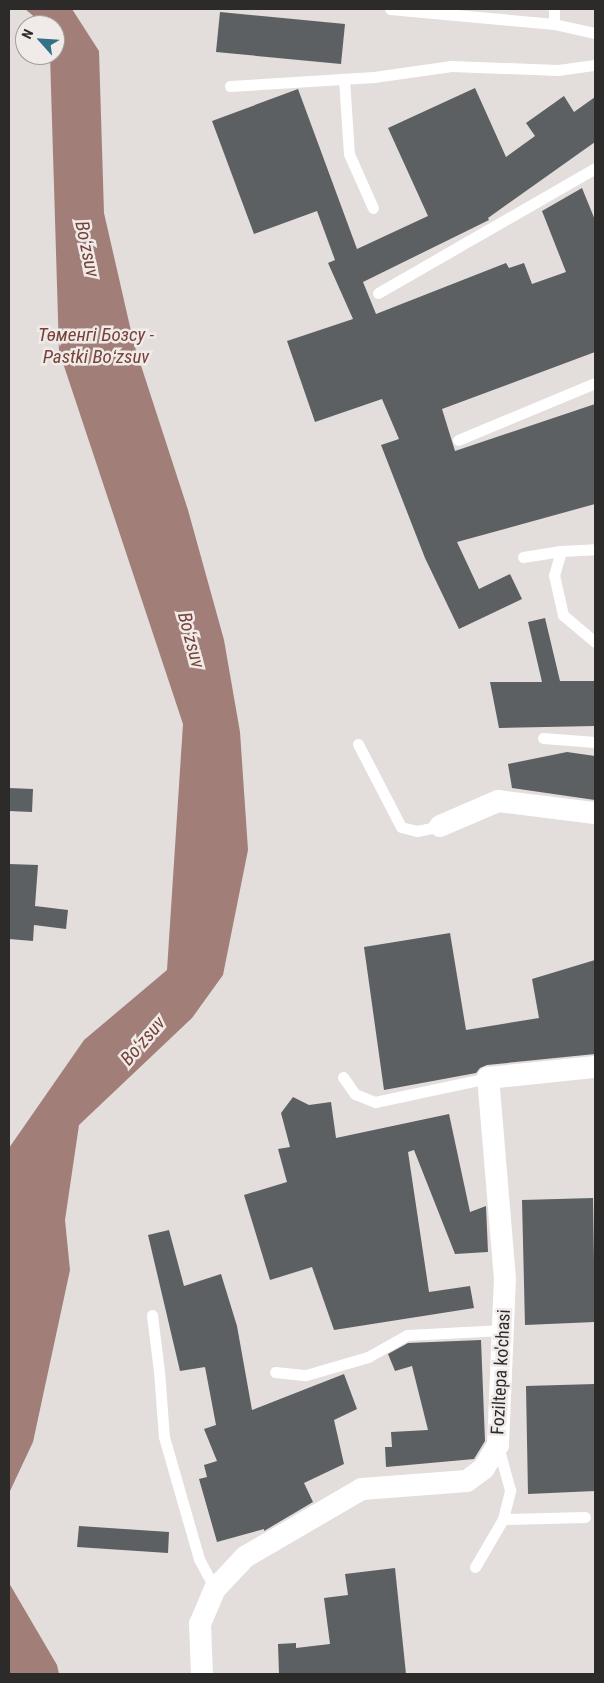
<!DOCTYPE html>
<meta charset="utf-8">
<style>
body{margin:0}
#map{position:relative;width:604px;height:1683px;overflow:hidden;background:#e3dddc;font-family:"Roboto Condensed",sans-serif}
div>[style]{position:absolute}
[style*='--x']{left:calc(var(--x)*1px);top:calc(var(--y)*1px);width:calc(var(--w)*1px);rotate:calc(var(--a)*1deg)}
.water>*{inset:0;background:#a17f78}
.building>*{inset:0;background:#5c6062}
.lane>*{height:11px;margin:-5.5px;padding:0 5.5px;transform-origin:5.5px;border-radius:5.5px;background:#fff}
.street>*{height:22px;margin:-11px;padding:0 11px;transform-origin:11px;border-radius:11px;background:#fff}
span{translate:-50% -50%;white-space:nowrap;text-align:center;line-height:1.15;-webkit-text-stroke:5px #f0ebe9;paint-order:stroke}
.street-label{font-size:18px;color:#2d2b2a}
.water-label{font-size:19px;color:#764239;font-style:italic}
.frame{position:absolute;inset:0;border:10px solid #2d2b2a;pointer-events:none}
.north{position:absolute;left:15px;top:15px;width:50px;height:50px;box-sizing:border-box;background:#f0ebe9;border:1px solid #a29e9d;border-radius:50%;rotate:296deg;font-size:14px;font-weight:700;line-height:20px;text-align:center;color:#2d2b2a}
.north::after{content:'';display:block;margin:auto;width:18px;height:22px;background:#337187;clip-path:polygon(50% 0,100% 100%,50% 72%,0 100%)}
</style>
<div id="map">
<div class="water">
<i style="clip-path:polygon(25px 9px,72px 9px,99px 51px,104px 213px,134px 344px,188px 510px,224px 640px,240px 732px,248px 850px,223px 975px,192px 1018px,79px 1125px,65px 1220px,70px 1270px,33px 1442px,10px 1491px,9px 1557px,9px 1148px,84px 1040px,167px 970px,183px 724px,59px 351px,50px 55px,55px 55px,55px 25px,44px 25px)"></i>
<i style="clip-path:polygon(9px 1583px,57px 1665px,59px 1674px,9px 1674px)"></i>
</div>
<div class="building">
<i style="clip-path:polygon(220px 12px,345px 24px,341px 64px,216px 52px)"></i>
<i style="clip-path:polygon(475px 88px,506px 157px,535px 136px,526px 123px,564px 96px,574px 112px,595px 97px,595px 142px,488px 218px,489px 220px,363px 282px,376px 314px,506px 263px,509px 268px,524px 263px,532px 284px,566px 272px,542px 211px,582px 188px,595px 220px,595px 352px,442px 409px,455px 451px,595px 404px,595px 504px,457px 542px,479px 589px,510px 574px,522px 599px,459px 629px,425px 558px,381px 445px,399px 439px,382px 399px,315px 422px,287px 341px,353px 319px,328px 263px,335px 260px,317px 211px,254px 234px,212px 121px,298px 89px,357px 249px,428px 216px,388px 128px)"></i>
<i style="clip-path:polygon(545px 618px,560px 681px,595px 681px,595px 726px,499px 728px,490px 682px,542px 682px,528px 622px)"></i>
<i style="clip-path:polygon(567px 752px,595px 756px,595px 800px,512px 788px,508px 764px)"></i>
<i style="clip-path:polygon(9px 788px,33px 789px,32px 812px,9px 811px)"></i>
<i style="clip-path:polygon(9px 864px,38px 865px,35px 906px,68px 910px,66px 929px,34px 925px,33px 941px,9px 939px)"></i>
<i style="clip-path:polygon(450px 933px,466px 1030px,539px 1018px,532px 979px,595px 960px,595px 1054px,487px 1065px,480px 1068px,476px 1073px,384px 1090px,364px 947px)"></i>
<i style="clip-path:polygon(293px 1097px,309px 1105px,331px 1102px,336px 1138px,449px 1114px,470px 1212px,486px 1206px,488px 1252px,455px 1254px,414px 1150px,408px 1152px,429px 1292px,470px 1286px,474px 1308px,334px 1330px,312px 1267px,270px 1280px,244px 1195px,287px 1182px,278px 1149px,290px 1147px,281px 1113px)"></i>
<i style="clip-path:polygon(593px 1198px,595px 1322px,525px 1325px,522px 1200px)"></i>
<i style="clip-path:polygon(169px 1230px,184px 1286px,221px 1274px,237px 1326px,252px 1410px,344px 1374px,357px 1409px,334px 1420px,344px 1464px,304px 1483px,313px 1502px,264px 1531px,264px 1529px,217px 1542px,199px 1479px,207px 1477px,204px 1465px,217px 1461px,204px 1429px,216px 1425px,205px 1367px,180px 1371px,148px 1235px)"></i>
<i style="clip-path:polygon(481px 1340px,485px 1441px,474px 1459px,386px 1467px,385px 1447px,392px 1447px,391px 1432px,428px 1430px,412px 1366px,395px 1371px,388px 1354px,408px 1343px)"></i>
<i style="clip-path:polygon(595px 1384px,595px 1491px,528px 1494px,526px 1386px)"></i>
<i style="clip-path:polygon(79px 1526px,169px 1532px,168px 1553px,77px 1547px)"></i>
<i style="clip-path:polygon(395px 1568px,406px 1674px,279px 1674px,278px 1644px,296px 1643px,296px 1648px,330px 1644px,324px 1598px,348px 1595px,345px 1574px)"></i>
</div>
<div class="lane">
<i style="--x:390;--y:9;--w:165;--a:5.2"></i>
<i style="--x:554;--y:24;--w:42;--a:12.4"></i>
<i style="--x:554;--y:24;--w:15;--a:-90"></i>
<i style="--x:344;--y:79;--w:75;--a:86.2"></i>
<i style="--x:349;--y:154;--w:59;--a:66"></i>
<i style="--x:230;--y:86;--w:144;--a:-3.6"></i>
<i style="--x:374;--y:77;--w:78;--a:-8.1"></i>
<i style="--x:451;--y:66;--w:107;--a:2.1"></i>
<i style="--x:558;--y:70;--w:37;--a:-8"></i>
<i style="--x:378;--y:293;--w:250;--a:-29.9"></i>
<i style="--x:458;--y:440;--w:148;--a:-22.6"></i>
<i style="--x:561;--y:551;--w:25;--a:106"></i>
<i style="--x:554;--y:575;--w:41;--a:77.3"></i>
<i style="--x:563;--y:615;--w:42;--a:40.2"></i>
<i style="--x:523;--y:557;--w:38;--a:-9"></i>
<i style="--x:561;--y:551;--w:34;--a:-3"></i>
<i style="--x:543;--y:738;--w:52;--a:4.4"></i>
<i style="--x:358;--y:744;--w:93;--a:62.6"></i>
<i style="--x:401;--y:827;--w:16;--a:14"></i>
<i style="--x:417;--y:831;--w:24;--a:-12"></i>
<i style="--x:343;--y:1077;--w:21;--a:55"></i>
<i style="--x:355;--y:1094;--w:22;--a:22"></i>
<i style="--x:375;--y:1102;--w:116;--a:-12"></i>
<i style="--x:152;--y:1315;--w:56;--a:82.9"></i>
<i style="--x:159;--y:1371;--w:66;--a:85.7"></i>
<i style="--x:164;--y:1437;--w:127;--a:74"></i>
<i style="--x:199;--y:1559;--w:34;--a:62"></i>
<i style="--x:275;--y:1372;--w:31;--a:6"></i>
<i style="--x:306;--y:1375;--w:65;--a:-16.2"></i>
<i style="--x:368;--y:1357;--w:45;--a:-29.4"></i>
<i style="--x:407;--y:1335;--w:96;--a:-3"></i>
<i style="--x:503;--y:1519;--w:82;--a:-1.4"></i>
<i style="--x:475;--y:1567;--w:56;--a:-59.7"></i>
<i style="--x:503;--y:1519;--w:30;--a:-76"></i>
<i style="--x:510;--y:1490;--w:46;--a:-105.3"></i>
</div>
<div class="street">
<i style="--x:440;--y:826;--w:63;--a:-23.3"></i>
<i style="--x:498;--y:801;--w:98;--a:7.1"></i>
<i style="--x:202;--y:1674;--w:50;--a:-92.3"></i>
<i style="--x:200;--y:1624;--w:38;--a:-67"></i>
<i style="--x:215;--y:1589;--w:44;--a:-46.8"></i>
<i style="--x:245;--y:1557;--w:135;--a:-30.2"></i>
<i style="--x:362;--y:1489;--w:105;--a:-4.4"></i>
<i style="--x:467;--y:1481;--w:21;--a:-37"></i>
<i style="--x:484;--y:1468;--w:27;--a:-59"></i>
<i style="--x:498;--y:1445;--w:166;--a:-87.6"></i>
<i style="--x:505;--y:1279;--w:202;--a:-94.8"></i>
<i style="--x:488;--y:1078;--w:108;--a:-5.9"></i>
</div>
<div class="street-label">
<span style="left:501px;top:1372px;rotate:-87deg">Foziltepa ko'chasi</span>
</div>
<div class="water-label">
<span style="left:87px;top:249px;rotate:78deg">Boʻzsuv</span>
<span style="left:96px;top:346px">Төменгі Бозсу -<br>Pastki Boʻzsuv</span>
<span style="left:191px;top:640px;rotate:75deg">Boʻzsuv</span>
<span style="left:143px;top:1041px;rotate:-49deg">Boʻzsuv</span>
</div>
<div class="frame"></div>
<div class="north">N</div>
</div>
